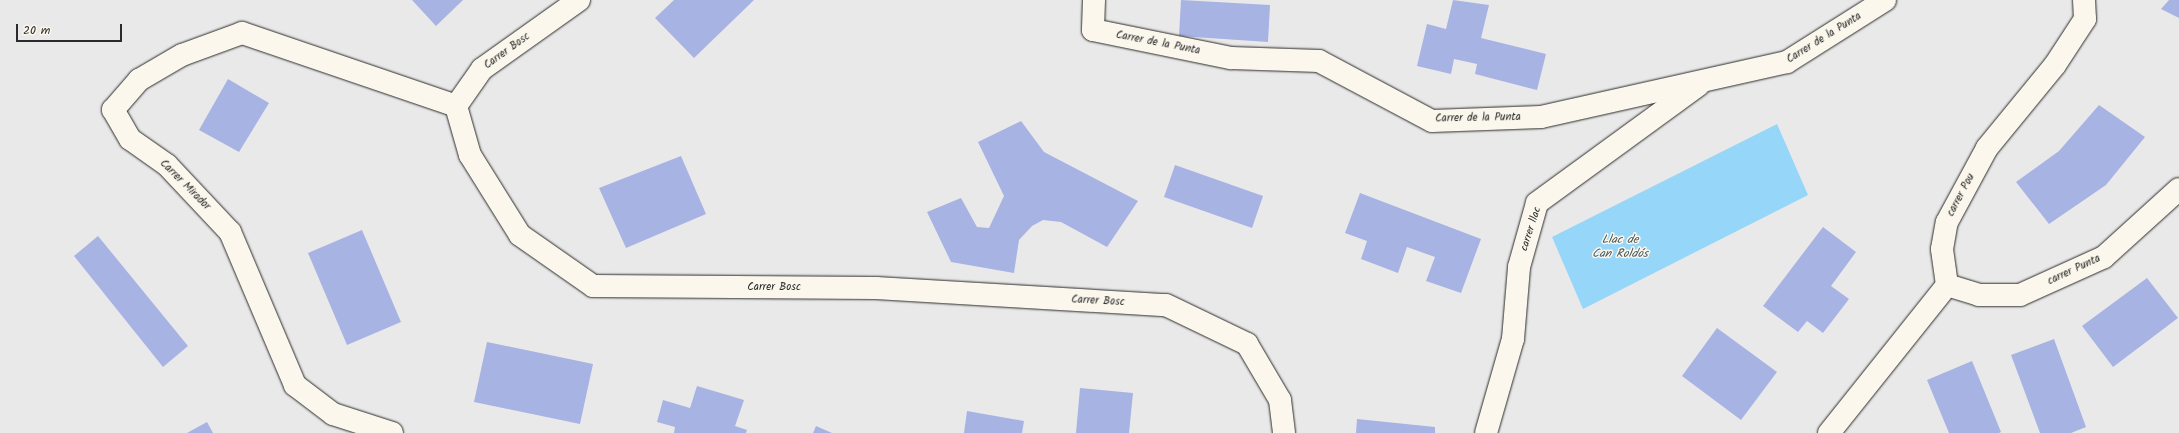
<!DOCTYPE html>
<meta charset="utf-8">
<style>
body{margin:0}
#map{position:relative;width:2179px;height:433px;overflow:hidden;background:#eae9ea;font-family:Kalam,sans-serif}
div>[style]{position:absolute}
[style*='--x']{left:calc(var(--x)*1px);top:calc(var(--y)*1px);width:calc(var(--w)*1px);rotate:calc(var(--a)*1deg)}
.water>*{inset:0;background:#96d6f8}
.building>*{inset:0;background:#a7b3e3}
.roads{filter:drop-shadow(0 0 1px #2b2b2b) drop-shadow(0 0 1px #2b2b2b)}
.minor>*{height:22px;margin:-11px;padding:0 11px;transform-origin:11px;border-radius:11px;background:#fbf7ec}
span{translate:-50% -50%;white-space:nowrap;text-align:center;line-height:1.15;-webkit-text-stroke:3px #fbf7ec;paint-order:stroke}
.street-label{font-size:11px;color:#2b2b2b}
.water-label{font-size:12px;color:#46565e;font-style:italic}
.scale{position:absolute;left:16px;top:24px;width:106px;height:18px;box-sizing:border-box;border:2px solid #2b2b2b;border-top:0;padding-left:5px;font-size:12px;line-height:14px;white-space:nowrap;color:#2b2b2b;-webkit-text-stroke:3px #fbf7ec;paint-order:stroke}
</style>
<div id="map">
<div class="water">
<i style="clip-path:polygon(1777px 124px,1808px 195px,1583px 309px,1552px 237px)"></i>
</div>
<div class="building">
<i style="clip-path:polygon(412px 0,463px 0,436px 26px)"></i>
<i style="clip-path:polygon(674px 0,754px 0,694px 58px,655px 18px)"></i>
<i style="clip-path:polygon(1181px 0,1270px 5px,1268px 42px,1179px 36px)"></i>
<i style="clip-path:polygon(1453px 0,1489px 5px,1481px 38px,1546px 54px,1537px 90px,1475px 74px,1477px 64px,1454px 59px,1451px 74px,1417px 66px,1427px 24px,1446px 29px)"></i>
<i style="clip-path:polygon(2169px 0,2179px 0,2179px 18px,2161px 9px)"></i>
<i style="clip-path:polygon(228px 79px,269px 103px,239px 152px,199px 130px)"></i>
<i style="clip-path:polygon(2099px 105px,2145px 137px,2106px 185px,2049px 224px,2016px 182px,2059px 151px)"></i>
<i style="clip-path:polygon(1021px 121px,1044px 152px,1138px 201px,1107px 247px,1061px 222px,1043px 220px,1032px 226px,1019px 240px,1014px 273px,951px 262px,927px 212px,961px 198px,977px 227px,989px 228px,1004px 196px,978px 142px)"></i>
<i style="clip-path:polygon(681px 156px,706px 214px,626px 248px,599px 188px)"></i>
<i style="clip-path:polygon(1175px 165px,1263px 196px,1252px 228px,1164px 197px)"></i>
<i style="clip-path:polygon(1360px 193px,1481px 239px,1461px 293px,1426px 281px,1435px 257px,1407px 247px,1398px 273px,1361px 259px,1367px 241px,1345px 233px)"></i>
<i style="clip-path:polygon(1823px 227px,1856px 252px,1831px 286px,1849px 299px,1823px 333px,1807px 321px,1798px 332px,1763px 306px)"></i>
<i style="clip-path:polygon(362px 230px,401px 322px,347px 345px,308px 253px)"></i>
<i style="clip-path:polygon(98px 236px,188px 346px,163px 367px,74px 256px)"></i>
<i style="clip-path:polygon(2147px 278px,2178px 318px,2113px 367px,2082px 326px)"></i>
<i style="clip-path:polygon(1717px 328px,1777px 372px,1741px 420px,1682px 376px)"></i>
<i style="clip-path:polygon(2054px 339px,2086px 427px,2071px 433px,2040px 433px,2011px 355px)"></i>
<i style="clip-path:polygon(487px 342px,593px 364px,580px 424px,474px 402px)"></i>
<i style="clip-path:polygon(1972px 361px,2001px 432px,1999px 433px,1949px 433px,1927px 380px)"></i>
<i style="clip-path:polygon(697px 386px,744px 400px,735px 426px,747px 430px,746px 433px,674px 433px,675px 427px,657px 422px,663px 400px,690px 408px)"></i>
<i style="clip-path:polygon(1080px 388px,1133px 393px,1129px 433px,1076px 433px)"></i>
<i style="clip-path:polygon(967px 411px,1024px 421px,1022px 433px,964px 433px)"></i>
<i style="clip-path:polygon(1357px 419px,1435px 427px,1435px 433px,1356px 433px)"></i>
<i style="clip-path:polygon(207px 422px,213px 433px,187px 433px)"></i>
<i style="clip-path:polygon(816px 426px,832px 433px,813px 433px)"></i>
</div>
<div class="roads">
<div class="minor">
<i style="--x:579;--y:0;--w:119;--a:144.6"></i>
<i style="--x:482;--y:69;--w:45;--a:125.1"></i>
<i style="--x:456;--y:106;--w:51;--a:74.1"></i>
<i style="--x:470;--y:155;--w:94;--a:58"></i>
<i style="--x:520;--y:235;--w:89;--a:34.9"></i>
<i style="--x:593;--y:286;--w:283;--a:0.4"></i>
<i style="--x:876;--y:288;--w:290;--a:3.4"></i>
<i style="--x:1166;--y:305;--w:90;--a:25.7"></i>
<i style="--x:1247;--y:344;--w:65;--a:59.5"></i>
<i style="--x:1280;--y:400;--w:33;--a:83"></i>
<i style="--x:1094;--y:0;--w:30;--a:92"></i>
<i style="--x:1093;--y:30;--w:141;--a:11.5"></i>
<i style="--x:1231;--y:58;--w:88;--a:2"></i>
<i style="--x:1319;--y:61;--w:128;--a:28"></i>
<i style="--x:1432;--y:121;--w:109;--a:-2.1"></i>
<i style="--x:1541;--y:117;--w:252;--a:-12.6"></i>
<i style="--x:1787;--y:62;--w:116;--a:-32.3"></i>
<i style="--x:1947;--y:285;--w:34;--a:17"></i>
<i style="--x:1979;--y:295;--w:41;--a:0"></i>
<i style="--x:2020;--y:295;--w:92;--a:-24.3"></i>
<i style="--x:2104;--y:257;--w:101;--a:-42.2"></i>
<i style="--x:392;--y:433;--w:62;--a:-162.1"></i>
<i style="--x:333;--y:414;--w:48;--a:-142.7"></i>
<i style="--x:295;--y:385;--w:166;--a:-113"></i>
<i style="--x:230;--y:232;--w:92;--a:-133.2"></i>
<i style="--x:167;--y:165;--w:45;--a:-144.9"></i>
<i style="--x:130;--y:139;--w:34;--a:-120"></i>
<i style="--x:113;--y:110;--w:40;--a:-49"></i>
<i style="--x:139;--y:80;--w:50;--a:-30.2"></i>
<i style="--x:182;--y:55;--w:64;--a:-20.1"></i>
<i style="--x:242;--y:33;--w:226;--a:18.8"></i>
<i style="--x:1486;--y:433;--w:98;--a:-74"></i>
<i style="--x:1513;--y:339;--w:72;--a:-85.2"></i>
<i style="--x:1519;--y:267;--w:66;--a:-74.3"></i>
<i style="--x:1537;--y:203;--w:200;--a:-36.1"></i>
<i style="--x:1829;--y:433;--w:189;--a:-51.4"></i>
<i style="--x:1947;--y:285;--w:36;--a:-98"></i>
<i style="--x:1942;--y:249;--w:27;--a:-80"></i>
<i style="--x:1947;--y:222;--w:84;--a:-61.6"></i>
<i style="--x:1987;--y:148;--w:107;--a:-50.7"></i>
<i style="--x:2055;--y:65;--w:55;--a:-56.9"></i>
<i style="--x:2085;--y:19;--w:19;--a:-93"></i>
</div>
</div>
<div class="street-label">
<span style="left:1824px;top:38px;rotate:-32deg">Carrer de la Punta</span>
<span style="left:1158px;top:43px;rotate:11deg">Carrer de la Punta</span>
<span style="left:507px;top:51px;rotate:-36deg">Carrer Bosc</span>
<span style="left:1478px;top:118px;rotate:-1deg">Carrer de la Punta</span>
<span style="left:185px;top:185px;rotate:45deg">Carrer Mirador</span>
<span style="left:1961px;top:195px;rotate:-62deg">carrer Pou</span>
<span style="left:1531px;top:229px;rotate:-72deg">carrer llac</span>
<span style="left:2074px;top:270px;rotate:-25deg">carrer Punta</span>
<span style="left:774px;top:287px">Carrer Bosc</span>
<span style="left:1098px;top:301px;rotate:3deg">Carrer Bosc</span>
</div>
<div class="water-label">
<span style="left:1620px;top:247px">Llac de<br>Can Roldós</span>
</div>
<div class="scale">20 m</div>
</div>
